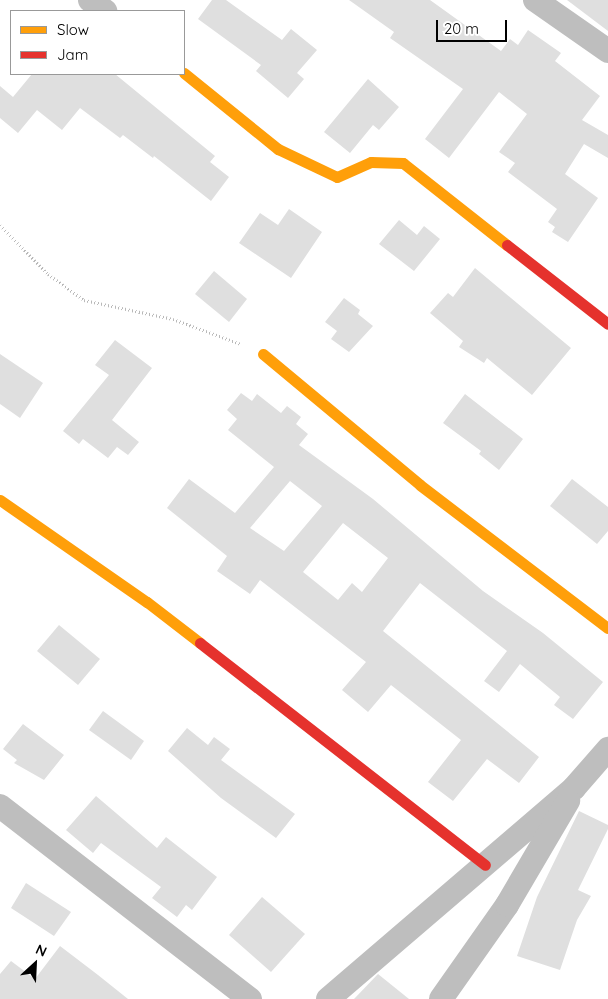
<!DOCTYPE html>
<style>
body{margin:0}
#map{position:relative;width:608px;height:999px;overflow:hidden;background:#fff;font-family:Quicksand,sans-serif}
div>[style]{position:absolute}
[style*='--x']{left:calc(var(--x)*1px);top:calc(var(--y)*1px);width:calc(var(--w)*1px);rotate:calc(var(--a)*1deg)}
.building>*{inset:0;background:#dfdfdf}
.path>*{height:3px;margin-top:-1.5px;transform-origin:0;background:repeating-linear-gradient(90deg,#b9b9b9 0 1px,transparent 0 3.5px)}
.street>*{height:24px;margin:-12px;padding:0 12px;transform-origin:12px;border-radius:12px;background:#bebebe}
.slow>*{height:11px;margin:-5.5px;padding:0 5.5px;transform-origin:5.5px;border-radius:5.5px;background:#ff9f0a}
.jam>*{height:11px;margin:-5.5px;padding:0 5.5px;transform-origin:5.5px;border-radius:5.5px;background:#e5322d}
span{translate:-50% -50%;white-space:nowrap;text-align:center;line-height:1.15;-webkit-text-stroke:4.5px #fff;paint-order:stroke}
.legend{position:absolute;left:10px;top:10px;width:175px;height:65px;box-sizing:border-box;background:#fff;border:1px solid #999;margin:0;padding:6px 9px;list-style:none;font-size:15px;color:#000}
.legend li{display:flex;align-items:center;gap:10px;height:25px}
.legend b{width:25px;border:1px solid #999}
.north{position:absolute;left:10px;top:939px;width:50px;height:50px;-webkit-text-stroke:4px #fff;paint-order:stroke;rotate:25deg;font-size:14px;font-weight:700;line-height:20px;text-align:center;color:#000}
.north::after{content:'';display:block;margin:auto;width:18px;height:22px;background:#000;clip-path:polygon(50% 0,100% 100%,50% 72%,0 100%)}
.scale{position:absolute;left:436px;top:20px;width:71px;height:22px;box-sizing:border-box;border:2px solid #000;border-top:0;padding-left:6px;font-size:15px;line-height:18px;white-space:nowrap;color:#000;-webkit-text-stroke:4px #fff;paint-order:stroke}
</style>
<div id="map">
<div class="building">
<i style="clip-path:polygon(212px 0,226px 0,282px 40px,291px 29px,317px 50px,297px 73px,304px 79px,288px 98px,256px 71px,261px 65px,198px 19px)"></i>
<i style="clip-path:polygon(349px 0,430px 0,501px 51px,510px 39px,518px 45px,528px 30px,561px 53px,555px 61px,600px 96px,582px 120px,608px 135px,608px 158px,584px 144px,565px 174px,598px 198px,568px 242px,552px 232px,555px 227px,548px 222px,557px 209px,508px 172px,515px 163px,499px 152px,527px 114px,499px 92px,449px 158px,425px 139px,463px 89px,390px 38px,394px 32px)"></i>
<i style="clip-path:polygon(567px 0,608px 0,608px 31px)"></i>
<i style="clip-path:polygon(32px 74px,115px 74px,215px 156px,210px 162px,229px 177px,211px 201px,154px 156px,153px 158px,123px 135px,120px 138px,80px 108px,62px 130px,37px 110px,18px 133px,0 118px,0 86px,13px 97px)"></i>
<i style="clip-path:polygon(368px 79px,399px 107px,379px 130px,373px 125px,350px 153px,324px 132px)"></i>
<i style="clip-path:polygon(289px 209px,322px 232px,291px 278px,239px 243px,260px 213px,278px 225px)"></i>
<i style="clip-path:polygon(399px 220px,417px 235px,424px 226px,440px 239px,414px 271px,379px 244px)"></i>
<i style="clip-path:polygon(475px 268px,571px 348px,532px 395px,487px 358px,484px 363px,459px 347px,463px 341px,430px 313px,448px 293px,453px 297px)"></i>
<i style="clip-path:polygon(214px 271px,247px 299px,229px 322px,195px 294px)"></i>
<i style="clip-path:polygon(344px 298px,360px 310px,358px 314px,373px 326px,349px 352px,331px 339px,337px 331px,325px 322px)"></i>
<i style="clip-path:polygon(115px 340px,152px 368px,112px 420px,139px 442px,128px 455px,117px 447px,108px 458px,83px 439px,79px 444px,63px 431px,109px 375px,95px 365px)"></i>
<i style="clip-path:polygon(0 354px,43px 383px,20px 418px,0 404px)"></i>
<i style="clip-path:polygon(evenodd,241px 393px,252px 401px,257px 394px,281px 413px,287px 406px,301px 417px,296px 424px,308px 434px,299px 445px,373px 499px,483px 591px,543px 633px,603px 682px,573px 719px,554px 705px,560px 697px,520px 664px,499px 692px,484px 681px,507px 651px,420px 583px,383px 631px,539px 757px,519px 783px,487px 759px,453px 801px,428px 782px,461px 740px,391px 685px,368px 712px,342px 690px,366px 662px,260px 580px,250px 594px,217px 571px,227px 556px,167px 508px,189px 479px,235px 513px,274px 467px,228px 430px,237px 419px,227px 410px,241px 393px,290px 481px,322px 506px,284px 551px,250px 528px,290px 481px,241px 393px,343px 523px,388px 558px,362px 592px,352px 583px,338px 600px,303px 572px,343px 523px)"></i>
<i style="clip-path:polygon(465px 394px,523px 439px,499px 470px,479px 454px,481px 451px,443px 423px)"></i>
<i style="clip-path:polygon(572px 479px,608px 507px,608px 531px,597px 544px,550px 506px)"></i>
<i style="clip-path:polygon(59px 625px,100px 659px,78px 685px,37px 651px)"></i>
<i style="clip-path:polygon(103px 711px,144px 741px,131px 760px,89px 730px)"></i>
<i style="clip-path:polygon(23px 724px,64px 755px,44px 780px,14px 763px,17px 760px,3px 749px)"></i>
<i style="clip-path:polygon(187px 728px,208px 745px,214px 737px,230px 749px,221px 760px,295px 814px,276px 838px,221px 798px,168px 751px)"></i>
<i style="clip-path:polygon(96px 796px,157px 848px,166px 837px,217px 877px,192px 910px,186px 905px,177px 917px,152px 898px,161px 887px,101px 843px,93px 853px,66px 830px)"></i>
<i style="clip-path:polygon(579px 811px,608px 825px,608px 829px,578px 890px,591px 896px,577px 920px,560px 970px,517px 956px,537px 897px)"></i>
<i style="clip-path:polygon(26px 883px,71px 912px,54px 936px,11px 908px)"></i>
<i style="clip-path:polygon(262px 897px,305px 934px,271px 972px,229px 935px)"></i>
<i style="clip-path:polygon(60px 946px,98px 975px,128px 999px,0 999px,0 974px,11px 961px,35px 979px)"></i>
<i style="clip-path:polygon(378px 974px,409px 999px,354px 999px)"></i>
</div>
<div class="path">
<i style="--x:0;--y:225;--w:69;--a:45.6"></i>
<i style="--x:48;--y:274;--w:44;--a:35.8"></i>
<i style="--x:84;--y:300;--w:91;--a:12.1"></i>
<i style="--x:173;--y:319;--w:72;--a:20.2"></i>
</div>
<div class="street">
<i style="--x:90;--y:0;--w:19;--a:36"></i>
<i style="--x:535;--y:0;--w:89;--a:34.9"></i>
<i style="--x:0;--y:806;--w:316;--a:37.7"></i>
<i style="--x:328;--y:999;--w:324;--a:-40.6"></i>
<i style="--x:574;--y:788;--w:52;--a:-48.9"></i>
<i style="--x:441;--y:999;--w:115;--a:-54.9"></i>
<i style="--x:507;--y:905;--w:121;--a:-59.6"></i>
</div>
<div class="slow">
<i style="--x:184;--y:73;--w:121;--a:39"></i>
<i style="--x:278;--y:149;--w:65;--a:25.4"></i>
<i style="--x:337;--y:177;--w:37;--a:-24"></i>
<i style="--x:371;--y:162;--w:32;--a:2"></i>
<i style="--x:403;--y:163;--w:132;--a:38.3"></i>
<i style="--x:263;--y:354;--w:204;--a:39.8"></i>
<i style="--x:420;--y:485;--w:236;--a:37.3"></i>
<i style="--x:0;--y:500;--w:179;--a:34.8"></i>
<i style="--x:147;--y:602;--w:67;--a:37.7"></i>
</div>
<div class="jam">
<i style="--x:507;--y:245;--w:128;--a:38"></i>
<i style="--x:200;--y:643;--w:361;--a:37.9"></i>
</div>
<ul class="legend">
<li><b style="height:6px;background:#ff9f0a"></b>Slow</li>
<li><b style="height:6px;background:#e5322d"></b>Jam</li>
</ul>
<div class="north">N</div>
<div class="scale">20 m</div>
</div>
